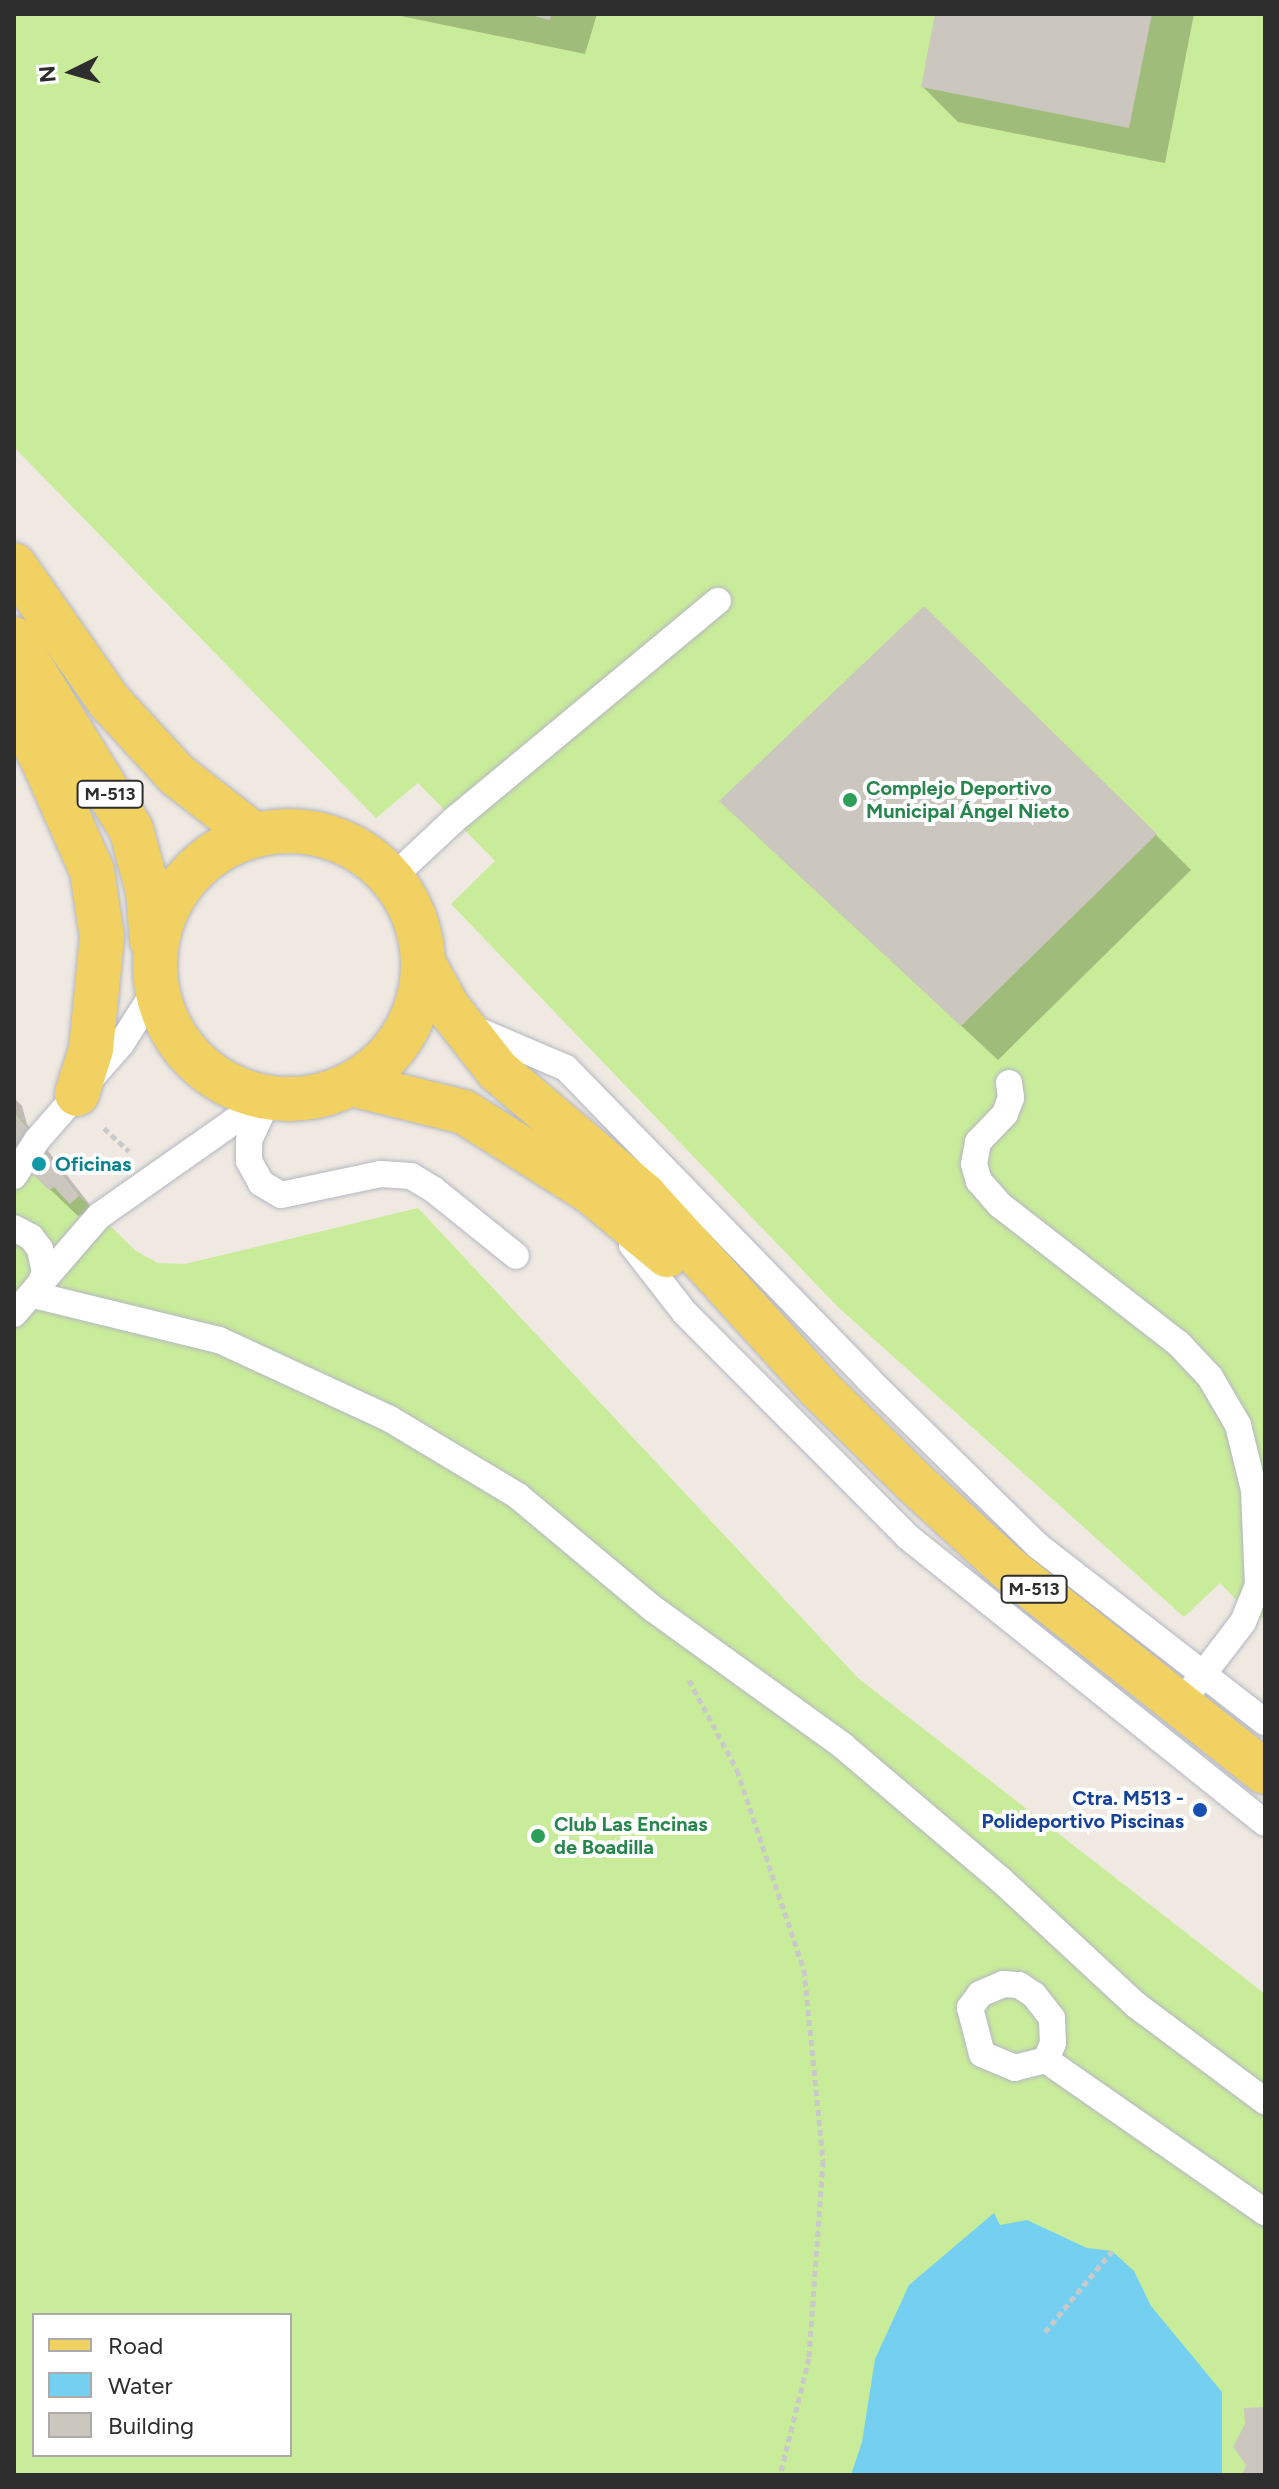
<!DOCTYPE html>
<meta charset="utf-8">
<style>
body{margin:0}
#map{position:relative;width:1279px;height:2489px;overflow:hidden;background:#efe9e1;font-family:Figtree,sans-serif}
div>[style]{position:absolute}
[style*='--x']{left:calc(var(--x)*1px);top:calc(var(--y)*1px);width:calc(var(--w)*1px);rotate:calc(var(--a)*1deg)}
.pitch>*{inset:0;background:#c9ec9a}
.water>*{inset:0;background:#75cff0}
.shadow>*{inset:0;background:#0003}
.building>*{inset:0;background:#cbc7bf}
.path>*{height:5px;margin-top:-2.5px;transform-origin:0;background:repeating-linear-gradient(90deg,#c9c9c9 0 6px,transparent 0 10px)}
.roads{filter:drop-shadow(0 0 2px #b4b7c1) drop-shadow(0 0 2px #b4b7c1)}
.service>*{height:26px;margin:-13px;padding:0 13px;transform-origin:13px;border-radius:13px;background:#fff}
.primary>*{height:44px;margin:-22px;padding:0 22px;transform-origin:22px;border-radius:22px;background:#f2d163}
.primary>.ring{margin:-22px;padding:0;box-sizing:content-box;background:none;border:44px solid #f2d163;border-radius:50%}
.dots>*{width:22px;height:22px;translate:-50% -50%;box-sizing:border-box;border:4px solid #fff;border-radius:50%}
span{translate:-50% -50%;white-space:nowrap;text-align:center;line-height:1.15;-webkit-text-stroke:8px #fff;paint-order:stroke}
.shield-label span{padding:2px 6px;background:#fff;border:2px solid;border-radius:6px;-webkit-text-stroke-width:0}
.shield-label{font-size:18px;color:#2e2e2e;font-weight:700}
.leisure-label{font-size:20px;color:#27864d;font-weight:700}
.left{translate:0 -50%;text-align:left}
.culture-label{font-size:20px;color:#0d838f;font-weight:700}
.transit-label{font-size:20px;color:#164399;font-weight:700}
.right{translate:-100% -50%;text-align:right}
.frame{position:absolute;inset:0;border:16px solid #2e2e2e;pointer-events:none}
.legend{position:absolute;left:32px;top:2313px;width:260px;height:144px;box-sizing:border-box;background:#fff;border:2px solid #ababab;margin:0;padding:10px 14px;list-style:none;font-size:24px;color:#2e2e2e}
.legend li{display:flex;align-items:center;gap:16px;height:40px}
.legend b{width:40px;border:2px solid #ababab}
.north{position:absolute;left:32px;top:32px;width:80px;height:80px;-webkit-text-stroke:6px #fff;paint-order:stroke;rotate:265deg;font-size:22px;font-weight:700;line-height:32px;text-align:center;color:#2e2e2e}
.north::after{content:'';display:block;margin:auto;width:28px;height:36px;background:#2e2e2e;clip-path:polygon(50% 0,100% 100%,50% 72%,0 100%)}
</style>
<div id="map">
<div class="pitch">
<i style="clip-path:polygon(14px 14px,1265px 14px,1265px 1618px,1253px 1617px,1220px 1583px,1184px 1617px,838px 1307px,451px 904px,495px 861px,418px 783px,376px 818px,14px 447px)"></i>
<i style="clip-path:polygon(evenodd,14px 1110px,79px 1196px,136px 1251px,158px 1263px,185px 1264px,418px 1208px,858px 1678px,1265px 1994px,1265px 2475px,14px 2475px,14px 1110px,34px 2315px,290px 2315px,290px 2455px,34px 2455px,34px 2315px)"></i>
</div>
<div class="water">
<i style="clip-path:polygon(994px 2213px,1000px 2225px,1027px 2220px,1087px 2248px,1112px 2251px,1134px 2271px,1151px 2306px,1222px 2392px,1222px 2475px,851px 2475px,862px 2442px,875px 2359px,909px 2285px)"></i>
</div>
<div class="shadow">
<i style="clip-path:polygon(391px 14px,597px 14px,585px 54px)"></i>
<i style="clip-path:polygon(937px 14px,1194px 14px,1165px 163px,958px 122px,923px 87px)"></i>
<i style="clip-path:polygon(1156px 835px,1191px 870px,998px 1060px,757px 836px)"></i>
<i style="clip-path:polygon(14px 1098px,22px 1106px,27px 1124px,105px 1224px,99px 1230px,83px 1214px,78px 1216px,14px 1155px)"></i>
</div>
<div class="building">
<i style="clip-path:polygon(527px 14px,551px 14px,550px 20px)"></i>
<i style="clip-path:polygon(935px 14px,1152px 14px,1129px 128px,921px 87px)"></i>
<i style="clip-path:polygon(924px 606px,1157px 834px,961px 1026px,719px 801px)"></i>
<i style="clip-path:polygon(14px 1111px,79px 1196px,70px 1204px,54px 1187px,49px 1190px,14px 1157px)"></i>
<i style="clip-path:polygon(1265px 2407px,1265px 2475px,1242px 2475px,1246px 2465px,1233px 2447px,1245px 2424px,1244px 2408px)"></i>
</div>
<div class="path">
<i style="--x:104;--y:1128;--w:34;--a:43"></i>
<i style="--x:689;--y:1680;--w:102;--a:61.9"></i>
<i style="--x:737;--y:1770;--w:211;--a:71.5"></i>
<i style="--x:804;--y:1970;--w:192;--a:84.3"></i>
<i style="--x:823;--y:2161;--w:197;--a:94.1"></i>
<i style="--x:809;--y:2358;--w:121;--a:103.9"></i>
<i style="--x:1045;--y:2332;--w:105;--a:-50.4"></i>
</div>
<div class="roads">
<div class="service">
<i style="--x:392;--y:878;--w:85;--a:-43.1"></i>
<i style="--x:454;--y:820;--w:343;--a:-39.7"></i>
<i style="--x:470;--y:1027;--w:104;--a:23.1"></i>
<i style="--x:566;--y:1068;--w:434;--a:45.8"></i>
<i style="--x:868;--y:1379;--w:238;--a:44.5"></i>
<i style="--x:1038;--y:1546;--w:287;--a:37.8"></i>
<i style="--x:1009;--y:1083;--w:15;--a:82"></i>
<i style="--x:1011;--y:1098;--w:17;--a:111"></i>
<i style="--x:1005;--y:1114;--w:39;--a:134"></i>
<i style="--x:978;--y:1142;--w:22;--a:100"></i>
<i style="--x:974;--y:1164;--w:18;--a:74"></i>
<i style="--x:979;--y:1181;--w:32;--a:49"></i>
<i style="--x:1000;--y:1205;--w:225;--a:37.8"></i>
<i style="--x:1178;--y:1343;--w:47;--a:46.7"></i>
<i style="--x:1210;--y:1377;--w:56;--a:59.7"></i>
<i style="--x:1238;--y:1425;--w:67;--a:76.2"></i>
<i style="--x:1254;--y:1490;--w:95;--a:87.6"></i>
<i style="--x:1258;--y:1585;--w:40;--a:112"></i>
<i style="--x:1243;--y:1622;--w:81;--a:127.4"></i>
<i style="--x:265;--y:1106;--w:38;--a:115"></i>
<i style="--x:249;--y:1141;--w:20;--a:90"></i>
<i style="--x:249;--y:1161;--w:25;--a:61"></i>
<i style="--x:261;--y:1183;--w:23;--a:31"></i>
<i style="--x:281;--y:1195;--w:102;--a:-11.9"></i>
<i style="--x:381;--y:1174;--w:30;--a:4"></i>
<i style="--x:411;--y:1176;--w:27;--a:31"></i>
<i style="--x:434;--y:1190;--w:105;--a:38.8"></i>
<i style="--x:14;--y:1176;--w:43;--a:-57.4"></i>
<i style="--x:37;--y:1140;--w:128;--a:-48.8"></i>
<i style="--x:121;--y:1044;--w:65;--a:-57.5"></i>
<i style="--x:14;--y:1228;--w:19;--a:28"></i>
<i style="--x:31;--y:1237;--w:15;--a:53"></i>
<i style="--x:40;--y:1249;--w:25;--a:78"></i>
<i style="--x:45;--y:1273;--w:17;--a:114"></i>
<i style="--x:632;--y:1245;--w:86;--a:52.1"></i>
<i style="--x:685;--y:1313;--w:316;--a:45.1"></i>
<i style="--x:908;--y:1537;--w:457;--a:38.7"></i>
<i style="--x:34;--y:1295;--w:190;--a:13.7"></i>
<i style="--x:219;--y:1340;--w:188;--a:24.8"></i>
<i style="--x:390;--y:1419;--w:149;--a:31"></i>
<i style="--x:518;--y:1496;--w:175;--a:39.9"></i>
<i style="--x:652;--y:1608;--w:236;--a:35.8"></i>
<i style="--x:843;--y:1746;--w:206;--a:40.3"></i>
<i style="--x:1000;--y:1879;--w:185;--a:42.8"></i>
<i style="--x:1136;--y:2005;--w:161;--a:36.7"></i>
<i style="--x:14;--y:1314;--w:130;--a:-49.1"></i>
<i style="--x:99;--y:1216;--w:165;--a:-35.1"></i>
<i style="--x:234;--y:1121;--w:41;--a:-25.9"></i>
<i style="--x:1003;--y:1984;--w:16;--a:4"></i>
<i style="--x:1019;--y:1985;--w:18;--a:34"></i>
<i style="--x:1034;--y:1995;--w:29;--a:52"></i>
<i style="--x:1052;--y:2018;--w:25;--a:88"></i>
<i style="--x:1053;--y:2043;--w:18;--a:112"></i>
<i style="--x:1046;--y:2060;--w:32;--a:166"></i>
<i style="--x:1015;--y:2068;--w:36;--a:-157"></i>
<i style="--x:982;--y:2054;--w:48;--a:-104.6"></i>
<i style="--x:970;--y:2008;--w:17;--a:-54"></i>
<i style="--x:980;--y:1994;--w:25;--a:-23"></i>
<i style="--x:1046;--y:2060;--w:267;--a:34.8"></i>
</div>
<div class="primary">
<i style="--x:14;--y:565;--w:166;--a:55.1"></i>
<i style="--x:109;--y:701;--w:100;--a:47.4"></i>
<i style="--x:177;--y:775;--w:96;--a:37.8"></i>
<i style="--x:14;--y:639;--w:223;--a:58.4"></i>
<i style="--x:131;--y:829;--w:64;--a:74.7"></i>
<i style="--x:148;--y:891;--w:50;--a:85.4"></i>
<i style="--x:14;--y:706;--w:61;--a:61.8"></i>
<i style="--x:43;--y:760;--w:121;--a:66.2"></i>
<i style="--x:92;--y:871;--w:67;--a:81.4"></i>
<i style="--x:102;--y:937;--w:113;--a:95.6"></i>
<i style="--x:91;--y:1049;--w:47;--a:107.3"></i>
<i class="ring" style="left:155px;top:831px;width:224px;height:224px"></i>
<i style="--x:423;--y:962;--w:50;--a:61.4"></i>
<i style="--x:447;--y:1006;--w:83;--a:51.9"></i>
<i style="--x:498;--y:1071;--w:192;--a:40.3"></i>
<i style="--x:644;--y:1195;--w:261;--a:47.8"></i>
<i style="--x:819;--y:1388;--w:135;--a:44.7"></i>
<i style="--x:915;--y:1483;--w:129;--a:42.5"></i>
<i style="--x:1010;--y:1570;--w:325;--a:38.4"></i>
<i style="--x:351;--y:1084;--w:116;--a:13.9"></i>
<i style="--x:464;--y:1112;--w:150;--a:32.2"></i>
<i style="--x:591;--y:1192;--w:99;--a:39.7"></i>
</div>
</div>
<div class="dots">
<i style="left:850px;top:800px;background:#2e9e5b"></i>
<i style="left:39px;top:1164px;background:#0f9aa8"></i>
<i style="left:1200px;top:1810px;background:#1a4fb4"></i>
<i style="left:538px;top:1836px;background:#2e9e5b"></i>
</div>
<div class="shield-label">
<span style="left:110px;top:794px">M-513</span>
<span style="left:1034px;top:1589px">M-513</span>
</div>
<div class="leisure-label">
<span class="left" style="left:866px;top:800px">Complejo Deportivo<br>Municipal Ángel Nieto</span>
<span class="left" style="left:554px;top:1836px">Club Las Encinas<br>de Boadilla</span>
</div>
<div class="culture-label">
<span class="left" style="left:55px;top:1164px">Oficinas</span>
</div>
<div class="transit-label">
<span class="right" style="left:1184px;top:1810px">Ctra. M513 -<br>Polideportivo Piscinas</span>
</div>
<div class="frame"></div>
<ul class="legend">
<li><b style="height:10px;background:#f2d163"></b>Road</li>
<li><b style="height:22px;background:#75cff0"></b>Water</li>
<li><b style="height:22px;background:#cbc7bf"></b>Building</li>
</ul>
<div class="north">N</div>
</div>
